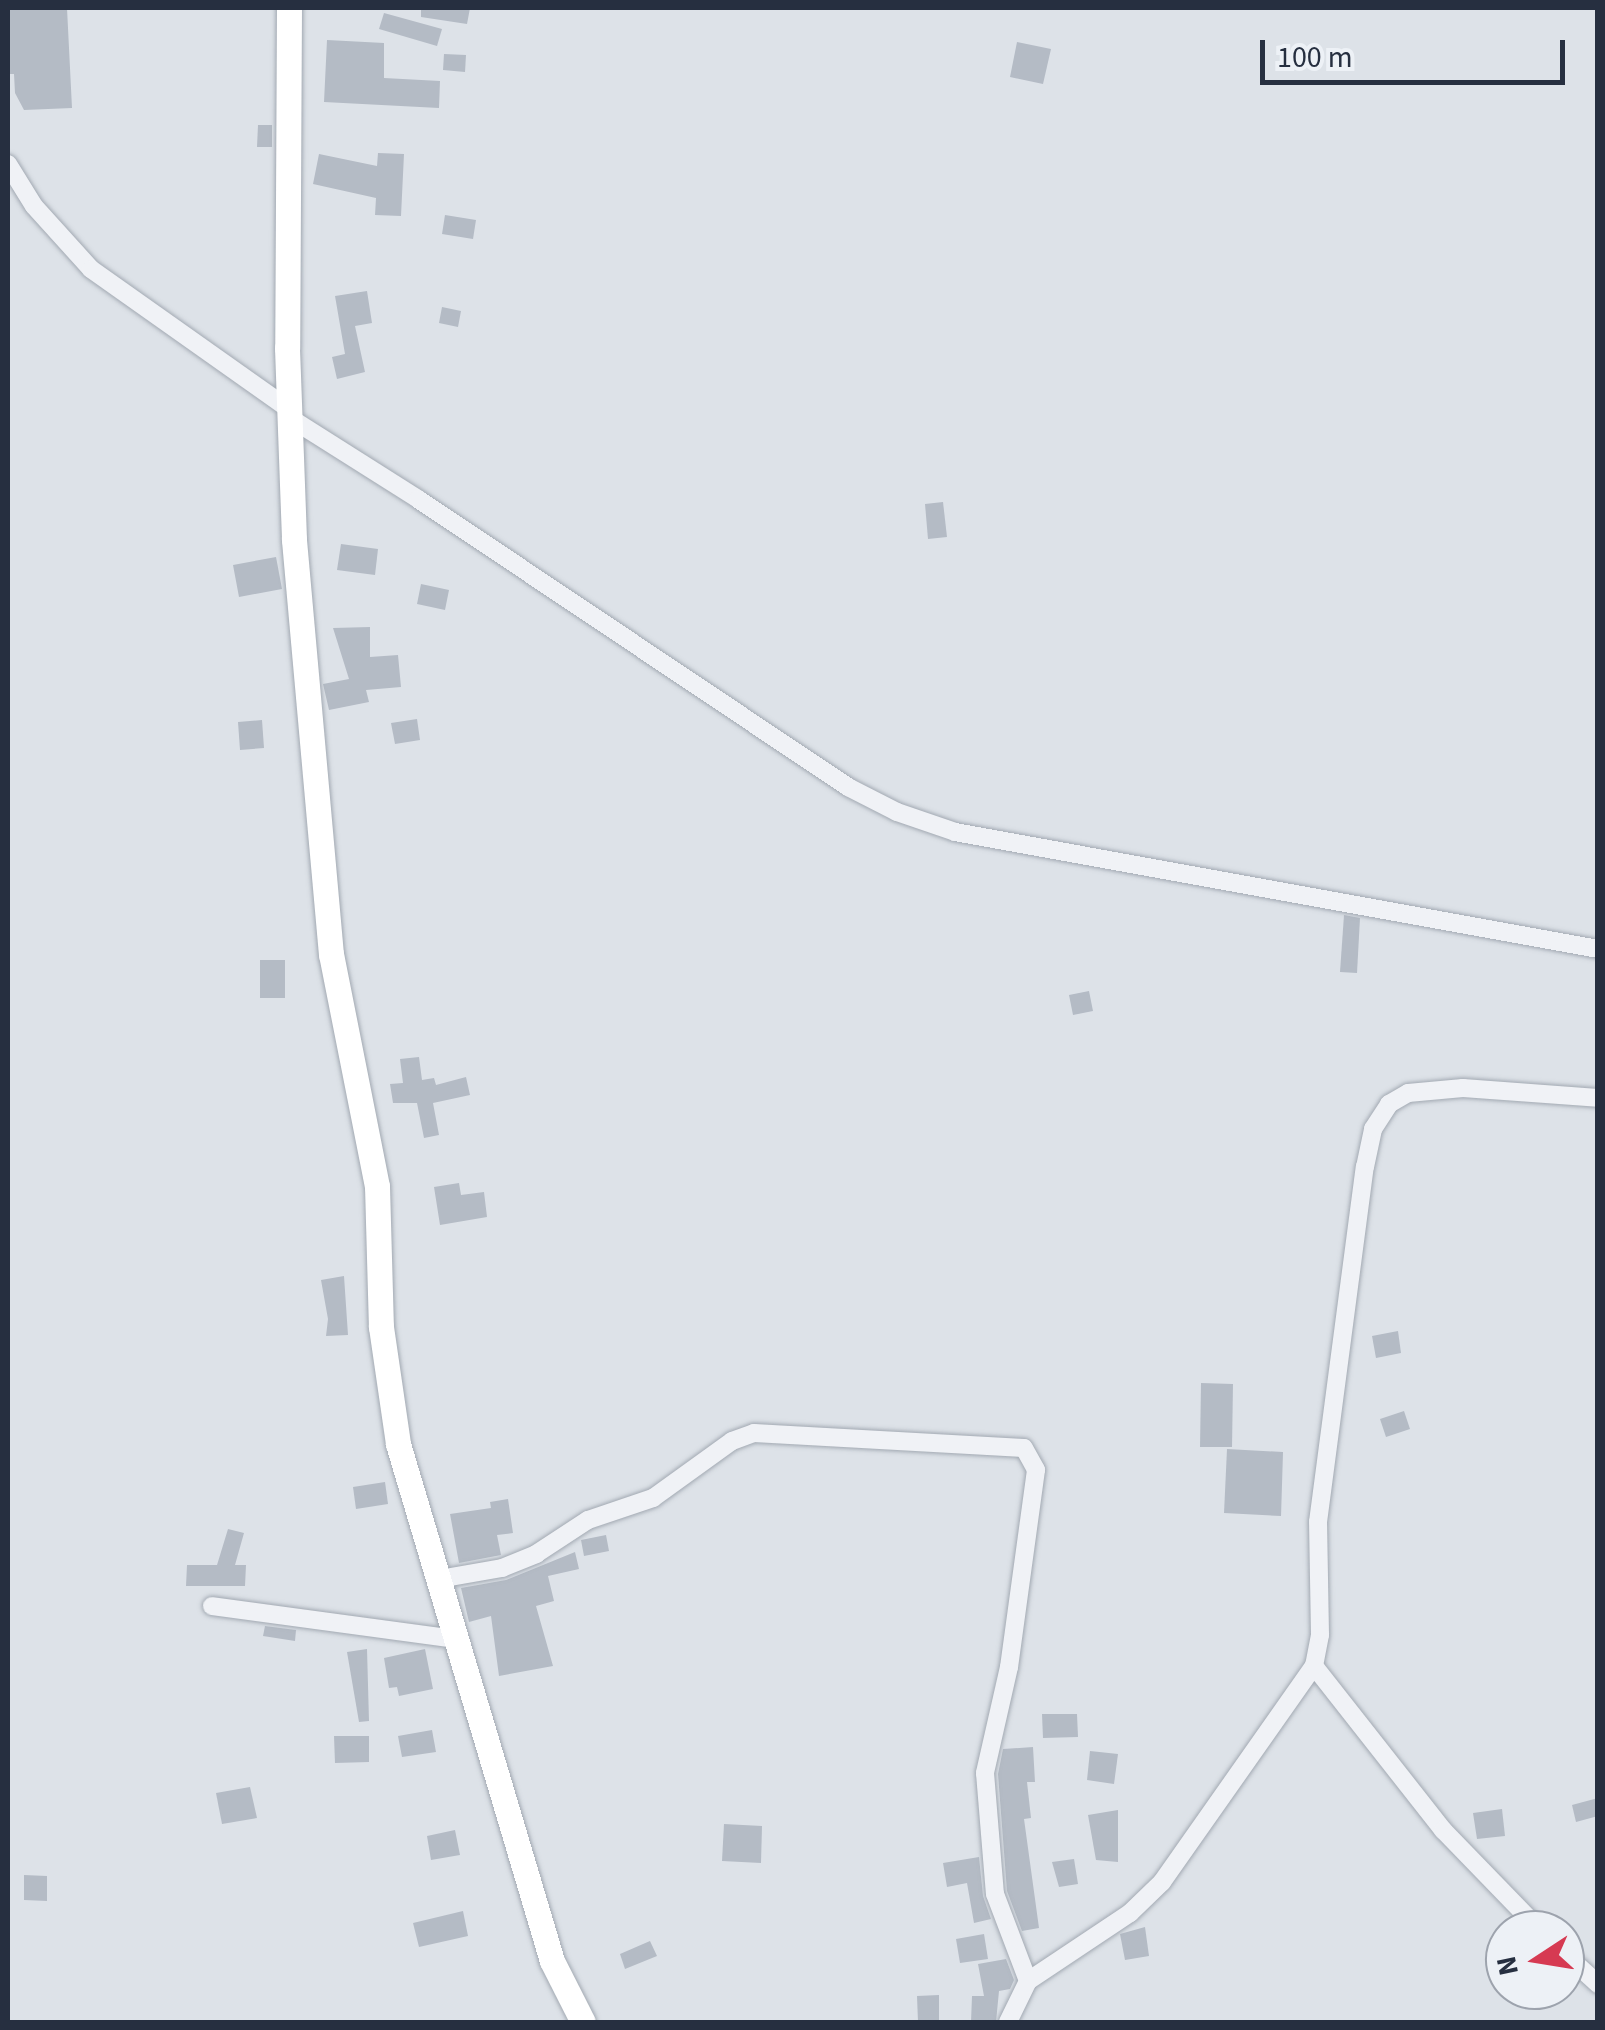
<!DOCTYPE html>
<style>
body{margin:0}
#map{position:relative;width:1605px;height:2030px;overflow:hidden;background:#dde2e8;font-family:"Source Sans 3",sans-serif}
div>[style]{position:absolute}
[style*='--x']{left:calc(var(--x)*1px);top:calc(var(--y)*1px);width:calc(var(--w)*1px);rotate:calc(var(--a)*1deg)}
.building>*{inset:0;background:#b4bbc5}
.roads{filter:drop-shadow(0 0 2px #a2a9b2) drop-shadow(0 0 2px #a2a9b2)}
.street>*{height:18px;margin:-9px;padding:0 9px;transform-origin:9px;border-radius:9px;background:#f0f2f6}
.secondary>*{height:25px;margin:-12.5px;padding:0 12.5px;transform-origin:12.5px;border-radius:12.5px;background:#fff}
span{translate:-50% -50%;white-space:nowrap;text-align:center;line-height:1.15;-webkit-text-stroke:9px #edf1f6;paint-order:stroke}
.frame{position:absolute;inset:0;border:10px solid #262f40;pointer-events:none}
.north{position:absolute;left:1485px;top:1910px;width:100px;height:100px;box-sizing:border-box;background:#edf1f6;border:2px solid #9da3ad;border-radius:50%;rotate:258deg;font-size:28px;font-weight:700;line-height:40px;text-align:center;color:#262f40}
.north::after{content:'';display:block;margin:auto;width:35px;height:45px;background:#d63a52;clip-path:polygon(50% 0,100% 100%,50% 72%,0 100%)}
.scale{position:absolute;left:1260px;top:40px;width:305px;height:45px;box-sizing:border-box;border:5px solid #262f40;border-top:0;padding-left:12px;font-size:30px;line-height:35px;white-space:nowrap;color:#262f40;-webkit-text-stroke:8px #edf1f6;paint-order:stroke}
</style>
<div id="map">
<div class="building">
<i style="clip-path:polygon(8px 8px,67px 8px,72px 108px,24px 110px,15px 93px,14px 74px,8px 74px)"></i>
<i style="clip-path:polygon(421px 8px,470px 8px,467px 24px,421px 17px)"></i>
<i style="clip-path:polygon(384px 13px,442px 29px,437px 46px,379px 29px)"></i>
<i style="clip-path:polygon(327px 40px,384px 43px,384px 78px,440px 81px,439px 108px,324px 102px)"></i>
<i style="clip-path:polygon(1017px 42px,1051px 49px,1043px 84px,1010px 77px)"></i>
<i style="clip-path:polygon(444px 54px,466px 55px,465px 72px,443px 70px)"></i>
<i style="clip-path:polygon(258px 125px,272px 125px,272px 147px,257px 147px)"></i>
<i style="clip-path:polygon(378px 153px,404px 154px,401px 216px,375px 215px,376px 198px,313px 184px,319px 154px,377px 166px)"></i>
<i style="clip-path:polygon(445px 215px,476px 220px,473px 239px,442px 234px)"></i>
<i style="clip-path:polygon(367px 291px,372px 323px,355px 326px,365px 372px,337px 379px,332px 357px,345px 354px,335px 296px)"></i>
<i style="clip-path:polygon(442px 307px,461px 311px,458px 327px,439px 323px)"></i>
<i style="clip-path:polygon(943px 502px,947px 537px,928px 539px,925px 504px)"></i>
<i style="clip-path:polygon(341px 544px,378px 549px,375px 575px,337px 570px)"></i>
<i style="clip-path:polygon(276px 557px,282px 589px,239px 597px,233px 565px)"></i>
<i style="clip-path:polygon(421px 584px,449px 590px,445px 610px,417px 604px)"></i>
<i style="clip-path:polygon(370px 627px,370px 657px,398px 655px,401px 687px,366px 690px,369px 702px,329px 710px,323px 684px,349px 679px,333px 628px)"></i>
<i style="clip-path:polygon(417px 719px,420px 740px,395px 744px,391px 723px)"></i>
<i style="clip-path:polygon(262px 720px,264px 748px,240px 750px,238px 722px)"></i>
<i style="clip-path:polygon(1344px 915px,1360px 918px,1357px 973px,1340px 972px)"></i>
<i style="clip-path:polygon(260px 960px,285px 960px,285px 998px,260px 998px)"></i>
<i style="clip-path:polygon(1089px 991px,1093px 1011px,1073px 1015px,1069px 995px)"></i>
<i style="clip-path:polygon(419px 1057px,422px 1080px,434px 1078px,436px 1085px,466px 1077px,470px 1095px,433px 1103px,439px 1135px,424px 1138px,417px 1103px,393px 1103px,390px 1084px,403px 1083px,400px 1059px)"></i>
<i style="clip-path:polygon(459px 1183px,461px 1195px,484px 1192px,487px 1217px,440px 1225px,434px 1187px)"></i>
<i style="clip-path:polygon(344px 1276px,348px 1335px,326px 1336px,328px 1319px,321px 1280px)"></i>
<i style="clip-path:polygon(1398px 1331px,1401px 1353px,1376px 1358px,1372px 1336px)"></i>
<i style="clip-path:polygon(1201px 1383px,1233px 1384px,1232px 1447px,1200px 1447px)"></i>
<i style="clip-path:polygon(1404px 1411px,1410px 1429px,1386px 1437px,1380px 1419px)"></i>
<i style="clip-path:polygon(1227px 1449px,1283px 1452px,1281px 1516px,1224px 1513px)"></i>
<i style="clip-path:polygon(385px 1482px,388px 1504px,356px 1509px,353px 1487px)"></i>
<i style="clip-path:polygon(508px 1499px,513px 1533px,497px 1535px,501px 1555px,459px 1563px,450px 1514px,491px 1508px,490px 1502px)"></i>
<i style="clip-path:polygon(228px 1529px,244px 1533px,235px 1565px,246px 1565px,245px 1586px,186px 1586px,187px 1565px,217px 1565px)"></i>
<i style="clip-path:polygon(606px 1535px,609px 1551px,584px 1556px,581px 1540px)"></i>
<i style="clip-path:polygon(575px 1552px,579px 1569px,548px 1576px,554px 1601px,536px 1606px,553px 1666px,499px 1676px,491px 1616px,469px 1622px,461px 1588px,506px 1580px)"></i>
<i style="clip-path:polygon(265px 1626px,296px 1630px,295px 1641px,263px 1636px)"></i>
<i style="clip-path:polygon(367px 1649px,369px 1721px,359px 1722px,347px 1652px)"></i>
<i style="clip-path:polygon(425px 1649px,433px 1689px,399px 1696px,397px 1687px,389px 1688px,384px 1658px)"></i>
<i style="clip-path:polygon(1042px 1714px,1077px 1714px,1078px 1737px,1043px 1738px)"></i>
<i style="clip-path:polygon(432px 1730px,436px 1752px,402px 1757px,398px 1736px)"></i>
<i style="clip-path:polygon(334px 1736px,369px 1736px,369px 1762px,335px 1763px)"></i>
<i style="clip-path:polygon(1033px 1747px,1035px 1782px,1027px 1782px,1031px 1818px,1024px 1819px,1039px 1928px,1022px 1931px,1007px 1891px,998px 1774px,1003px 1749px)"></i>
<i style="clip-path:polygon(1090px 1751px,1118px 1754px,1114px 1784px,1087px 1780px)"></i>
<i style="clip-path:polygon(250px 1787px,257px 1818px,222px 1824px,216px 1793px)"></i>
<i style="clip-path:polygon(1598px 1798px,1598px 1816px,1576px 1822px,1572px 1805px)"></i>
<i style="clip-path:polygon(1502px 1809px,1505px 1836px,1477px 1839px,1473px 1813px)"></i>
<i style="clip-path:polygon(1118px 1810px,1118px 1862px,1096px 1860px,1088px 1815px)"></i>
<i style="clip-path:polygon(724px 1824px,762px 1826px,761px 1863px,722px 1861px)"></i>
<i style="clip-path:polygon(455px 1830px,460px 1855px,431px 1860px,427px 1836px)"></i>
<i style="clip-path:polygon(979px 1857px,983px 1896px,991px 1919px,974px 1923px,967px 1883px,947px 1887px,943px 1863px)"></i>
<i style="clip-path:polygon(1074px 1859px,1078px 1884px,1059px 1887px,1052px 1862px)"></i>
<i style="clip-path:polygon(24px 1875px,47px 1876px,47px 1901px,24px 1900px)"></i>
<i style="clip-path:polygon(463px 1911px,468px 1936px,419px 1947px,413px 1923px)"></i>
<i style="clip-path:polygon(1145px 1927px,1149px 1956px,1125px 1960px,1120px 1934px)"></i>
<i style="clip-path:polygon(984px 1934px,988px 1959px,960px 1963px,956px 1939px)"></i>
<i style="clip-path:polygon(650px 1941px,657px 1956px,625px 1969px,620px 1954px)"></i>
<i style="clip-path:polygon(1006px 1959px,1014px 1980px,1010px 1989px,999px 1991px,996px 2022px,971px 2022px,972px 1996px,984px 1996px,978px 1964px)"></i>
<i style="clip-path:polygon(939px 1995px,939px 2022px,918px 2022px,917px 1996px)"></i>
</div>
<div class="roads">
<div class="street">
<i style="--x:8;--y:164;--w:49;--a:58.2"></i>
<i style="--x:34;--y:206;--w:85;--a:47.9"></i>
<i style="--x:91;--y:269;--w:244;--a:35.3"></i>
<i style="--x:290;--y:418;--w:151;--a:32.3"></i>
<i style="--x:418;--y:499;--w:518;--a:33.81"></i>
<i style="--x:848;--y:787;--w:55;--a:27"></i>
<i style="--x:897;--y:812;--w:61;--a:19"></i>
<i style="--x:955;--y:832;--w:654;--a:10.31"></i>
<i style="--x:439;--y:1579;--w:64;--a:-9.9"></i>
<i style="--x:502;--y:1568;--w:37;--a:-22"></i>
<i style="--x:536;--y:1554;--w:62;--a:-33.2"></i>
<i style="--x:588;--y:1520;--w:69;--a:-18.7"></i>
<i style="--x:653;--y:1498;--w:97;--a:-35.8"></i>
<i style="--x:732;--y:1441;--w:23;--a:-20"></i>
<i style="--x:754;--y:1433;--w:270;--a:3.2"></i>
<i style="--x:1024;--y:1448;--w:25;--a:61"></i>
<i style="--x:1036;--y:1470;--w:199;--a:97.8"></i>
<i style="--x:1009;--y:1667;--w:109;--a:102.8"></i>
<i style="--x:985;--y:1773;--w:121;--a:85.3"></i>
<i style="--x:995;--y:1894;--w:93;--a:69.2"></i>
<i style="--x:212;--y:1606;--w:247;--a:7.7"></i>
<i style="--x:1314;--y:1666;--w:209;--a:51.8"></i>
<i style="--x:1443;--y:1830;--w:139;--a:45.9"></i>
<i style="--x:1565;--y:1954;--w:45;--a:42.3"></i>
<i style="--x:1008;--y:2022;--w:46;--a:-64"></i>
<i style="--x:1028;--y:1981;--w:123;--a:-33.7"></i>
<i style="--x:1130;--y:1913;--w:45;--a:-44.1"></i>
<i style="--x:1162;--y:1882;--w:264;--a:-54.9"></i>
<i style="--x:1314;--y:1666;--w:32;--a:-79"></i>
<i style="--x:1320;--y:1635;--w:113;--a:-91"></i>
<i style="--x:1318;--y:1522;--w:358;--a:-82.5"></i>
<i style="--x:1365;--y:1167;--w:39;--a:-78"></i>
<i style="--x:1373;--y:1129;--w:30;--a:-57"></i>
<i style="--x:1389;--y:1104;--w:22;--a:-30"></i>
<i style="--x:1408;--y:1093;--w:55;--a:-5.2"></i>
<i style="--x:1463;--y:1088;--w:135;--a:4.2"></i>
</div>
<div class="secondary">
<i style="--x:289;--y:8;--w:340;--a:90.3"></i>
<i style="--x:287;--y:348;--w:192;--a:87.9"></i>
<i style="--x:294;--y:540;--w:416;--a:84.9"></i>
<i style="--x:331;--y:954;--w:237;--a:78.8"></i>
<i style="--x:377;--y:1186;--w:141;--a:88.4"></i>
<i style="--x:381;--y:1327;--w:118;--a:81.7"></i>
<i style="--x:398;--y:1444;--w:539;--a:73.41"></i>
<i style="--x:552;--y:1961;--w:68;--a:63.1"></i>
</div>
</div>
<div class="frame"></div>
<div class="north">N</div>
<div class="scale">100 m</div>
</div>
